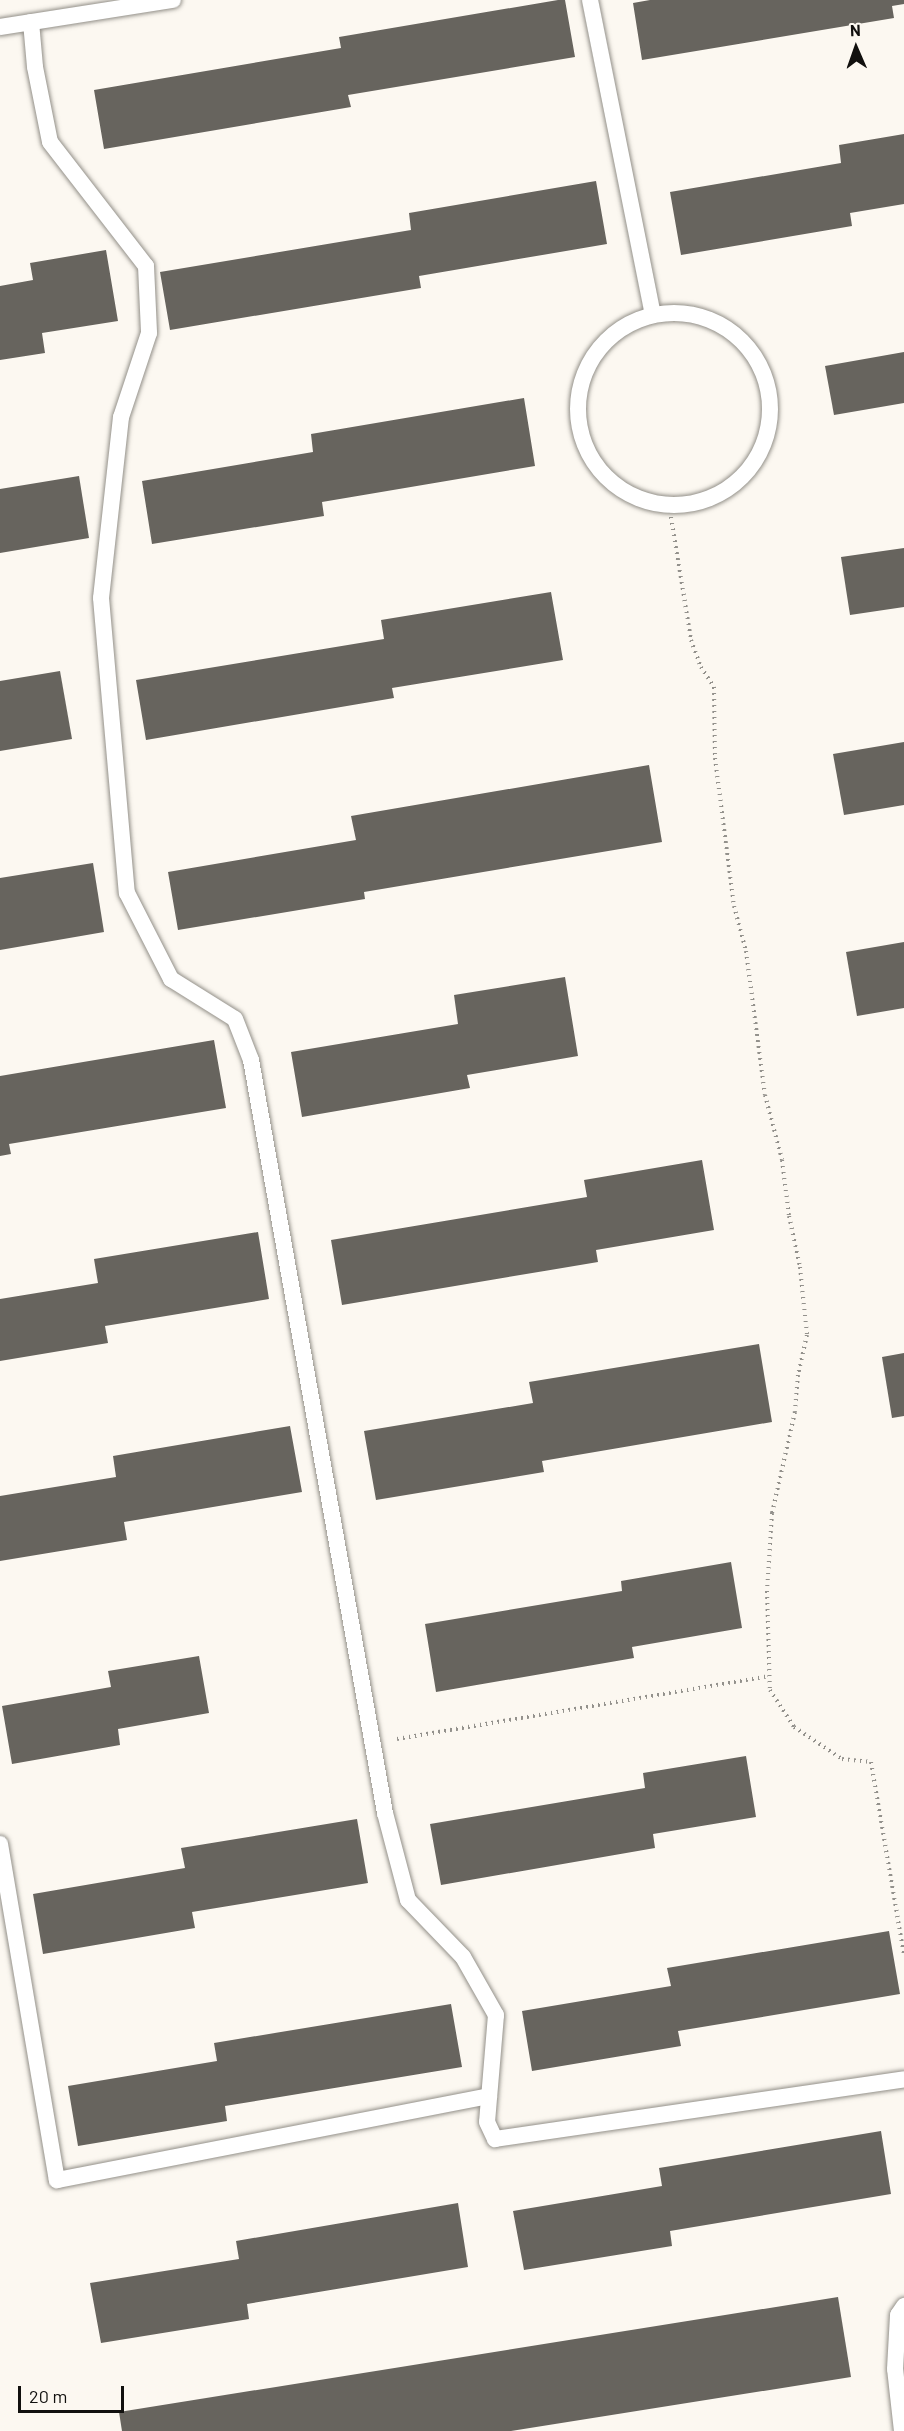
<!DOCTYPE html>
<style>
body{margin:0}
#map{position:relative;width:904px;height:2431px;overflow:hidden;background:#fcf8f1;font-family:Barlow,sans-serif}
div>[style]{position:absolute}
[style*='--x']{left:calc(var(--x)*1px);top:calc(var(--y)*1px);width:calc(var(--w)*1px);rotate:calc(var(--a)*1deg)}
.building>*{inset:0;background:#67645e}
.path>*{height:4px;margin-top:-2px;transform-origin:0;background:repeating-linear-gradient(90deg,#93918c 0 1.5px,transparent 0 6px)}
.roads{filter:drop-shadow(0 0 2px #939089) drop-shadow(0 0 2px #939089)}
.lane>*{height:16px;margin:-8px;padding:0 8px;transform-origin:8px;border-radius:8px;background:#fff}
.lane>.ring{margin:-8px;padding:0;box-sizing:content-box;background:none;border:16px solid #fff;border-radius:50%}
span{translate:-50% -50%;white-space:nowrap;text-align:center;line-height:1.15;-webkit-text-stroke:4.5px #fcf8f1;paint-order:stroke}
.north{position:absolute;left:826px;top:18px;width:60px;height:60px;-webkit-text-stroke:4px #fcf8f1;paint-order:stroke;rotate:358deg;font-size:16px;font-weight:700;line-height:24px;text-align:center;color:#11100e}
.north::after{content:'';display:block;margin:auto;width:21px;height:27px;background:#11100e;clip-path:polygon(50% 0,100% 100%,50% 72%,0 100%)}
.scale{position:absolute;left:18px;top:2386px;width:106px;height:27px;box-sizing:border-box;border:3px solid #11100e;border-top:0;padding-left:8px;font-size:18px;line-height:21px;white-space:nowrap;color:#11100e;-webkit-text-stroke:4px #fcf8f1;paint-order:stroke}
</style>
<div id="map">
<div class="building">
<i style="clip-path:polygon(558px 0,565px 0,575px 57px,348px 95px,351px 107px,104px 149px,94px 90px,341px 48px,339px 37px)"></i>
<i style="clip-path:polygon(650px 0,904px 0,904px 4px,892px 6px,894px 18px,642px 60px,633px 3px)"></i>
<i style="clip-path:polygon(904px 134px,904px 204px,850px 213px,852px 226px,681px 255px,670px 192px,841px 163px,839px 145px)"></i>
<i style="clip-path:polygon(596px 181px,607px 244px,419px 276px,421px 288px,170px 330px,160px 272px,411px 230px,409px 213px)"></i>
<i style="clip-path:polygon(106px 250px,118px 321px,42px 333px,45px 353px,0 360px,0 286px,33px 280px,30px 263px)"></i>
<i style="clip-path:polygon(904px 352px,904px 403px,834px 415px,825px 366px)"></i>
<i style="clip-path:polygon(524px 398px,535px 466px,322px 502px,324px 516px,152px 544px,142px 481px,313px 452px,311px 434px)"></i>
<i style="clip-path:polygon(79px 476px,89px 538px,0 553px,0 489px)"></i>
<i style="clip-path:polygon(904px 548px,904px 607px,850px 615px,841px 557px)"></i>
<i style="clip-path:polygon(551px 592px,563px 660px,392px 688px,394px 698px,146px 740px,136px 680px,384px 639px,381px 620px)"></i>
<i style="clip-path:polygon(60px 671px,72px 739px,0 751px,0 681px)"></i>
<i style="clip-path:polygon(904px 742px,904px 805px,844px 815px,833px 754px)"></i>
<i style="clip-path:polygon(649px 765px,662px 842px,364px 892px,365px 899px,178px 930px,168px 872px,356px 840px,351px 816px)"></i>
<i style="clip-path:polygon(93px 863px,104px 932px,0 950px,0 878px)"></i>
<i style="clip-path:polygon(904px 942px,904px 1008px,857px 1016px,846px 952px)"></i>
<i style="clip-path:polygon(565px 977px,578px 1056px,467px 1075px,470px 1088px,302px 1117px,291px 1052px,458px 1024px,454px 995px)"></i>
<i style="clip-path:polygon(214px 1040px,226px 1108px,9px 1144px,11px 1154px,0 1156px,0 1076px)"></i>
<i style="clip-path:polygon(702px 1160px,714px 1230px,596px 1250px,598px 1262px,342px 1305px,331px 1240px,587px 1197px,584px 1180px)"></i>
<i style="clip-path:polygon(258px 1232px,269px 1299px,105px 1326px,108px 1343px,0 1361px,0 1299px,98px 1283px,94px 1259px)"></i>
<i style="clip-path:polygon(759px 1344px,772px 1422px,542px 1461px,544px 1472px,376px 1500px,364px 1431px,533px 1403px,529px 1382px)"></i>
<i style="clip-path:polygon(904px 1353px,904px 1416px,892px 1418px,882px 1357px)"></i>
<i style="clip-path:polygon(290px 1426px,302px 1492px,124px 1522px,127px 1540px,0 1561px,0 1496px,116px 1477px,113px 1456px)"></i>
<i style="clip-path:polygon(731px 1562px,742px 1628px,632px 1647px,634px 1658px,436px 1692px,425px 1624px,622px 1591px,621px 1581px)"></i>
<i style="clip-path:polygon(199px 1656px,209px 1713px,118px 1729px,120px 1745px,12px 1764px,2px 1706px,111px 1687px,108px 1671px)"></i>
<i style="clip-path:polygon(746px 1756px,756px 1817px,653px 1834px,655px 1848px,441px 1885px,430px 1824px,645px 1788px,643px 1773px)"></i>
<i style="clip-path:polygon(357px 1819px,368px 1883px,192px 1912px,195px 1928px,43px 1954px,33px 1894px,185px 1868px,181px 1848px)"></i>
<i style="clip-path:polygon(889px 1931px,900px 1994px,678px 2031px,681px 2046px,532px 2071px,522px 2011px,671px 1986px,667px 1968px)"></i>
<i style="clip-path:polygon(451px 2004px,462px 2067px,225px 2106px,227px 2121px,78px 2146px,68px 2086px,217px 2061px,214px 2043px)"></i>
<i style="clip-path:polygon(881px 2131px,891px 2194px,670px 2231px,672px 2246px,524px 2270px,513px 2211px,662px 2186px,659px 2168px)"></i>
<i style="clip-path:polygon(458px 2203px,468px 2267px,247px 2304px,249px 2319px,101px 2343px,90px 2283px,239px 2259px,236px 2241px)"></i>
<i style="clip-path:polygon(838px 2297px,851px 2377px,511px 2431px,122px 2431px,119px 2412px)"></i>
</div>
<div class="path">
<i style="--x:669;--y:505;--w:137;--a:80.7"></i>
<i style="--x:691;--y:640;--w:29;--a:70"></i>
<i style="--x:701;--y:667;--w:24;--a:57"></i>
<i style="--x:714;--y:687;--w:71;--a:89.2"></i>
<i style="--x:715;--y:758;--w:149;--a:82.7"></i>
<i style="--x:734;--y:906;--w:47;--a:75.1"></i>
<i style="--x:746;--y:951;--w:145;--a:82.5"></i>
<i style="--x:765;--y:1095;--w:67;--a:75.3"></i>
<i style="--x:782;--y:1160;--w:56;--a:82.9"></i>
<i style="--x:789;--y:1216;--w:52;--a:77.8"></i>
<i style="--x:800;--y:1267;--w:68;--a:84.1"></i>
<i style="--x:807;--y:1335;--w:41;--a:102.7"></i>
<i style="--x:798;--y:1375;--w:37;--a:95"></i>
<i style="--x:795;--y:1412;--w:104;--a:102.8"></i>
<i style="--x:772;--y:1513;--w:78;--a:93.7"></i>
<i style="--x:767;--y:1591;--w:99;--a:88.3"></i>
<i style="--x:770;--y:1690;--w:44;--a:57"></i>
<i style="--x:794;--y:1727;--w:58;--a:33.7"></i>
<i style="--x:842;--y:1759;--w:29;--a:6"></i>
<i style="--x:871;--y:1762;--w:197;--a:80.3"></i>
<i style="--x:397;--y:1739;--w:376;--a:-9.6"></i>
</div>
<div class="roads">
<div class="lane">
<i style="--x:590;--y:0;--w:320;--a:78.7"></i>
<i style="--x:31;--y:22;--w:45;--a:84.9"></i>
<i style="--x:35;--y:67;--w:76;--a:78.7"></i>
<i style="--x:50;--y:142;--w:157;--a:52.3"></i>
<i style="--x:146;--y:266;--w:67;--a:87.4"></i>
<i style="--x:149;--y:333;--w:89;--a:108.4"></i>
<i style="--x:121;--y:417;--w:182;--a:96.3"></i>
<i style="--x:101;--y:598;--w:296;--a:85"></i>
<i style="--x:127;--y:893;--w:97;--a:62.9"></i>
<i style="--x:171;--y:979;--w:75;--a:32"></i>
<i style="--x:235;--y:1019;--w:44;--a:68.7"></i>
<i style="--x:251;--y:1060;--w:765;--a:79.91"></i>
<i style="--x:385;--y:1813;--w:90;--a:75.2"></i>
<i style="--x:408;--y:1900;--w:79;--a:46"></i>
<i style="--x:463;--y:1957;--w:67;--a:60.4"></i>
<i style="--x:496;--y:2015;--w:107;--a:94.8"></i>
<i style="--x:487;--y:2122;--w:19;--a:65"></i>
<i style="--x:495;--y:2139;--w:413;--a:-8.3"></i>
<i style="--x:0;--y:27;--w:175;--a:-8.9"></i>
<i class="ring" style="left:578px;top:313px;width:176px;height:176px"></i>
<i style="--x:0;--y:1844;--w:341;--a:80.4"></i>
<i style="--x:57;--y:2180;--w:440;--a:-11"></i>
<i style="--x:902;--y:2431;--w:62;--a:-96.4"></i>
<i style="--x:895;--y:2369;--w:54;--a:-86.8"></i>
<i style="--x:898;--y:2315;--w:11;--a:-56"></i>
</div>
</div>
<div class="north">N</div>
<div class="scale">20 m</div>
</div>
